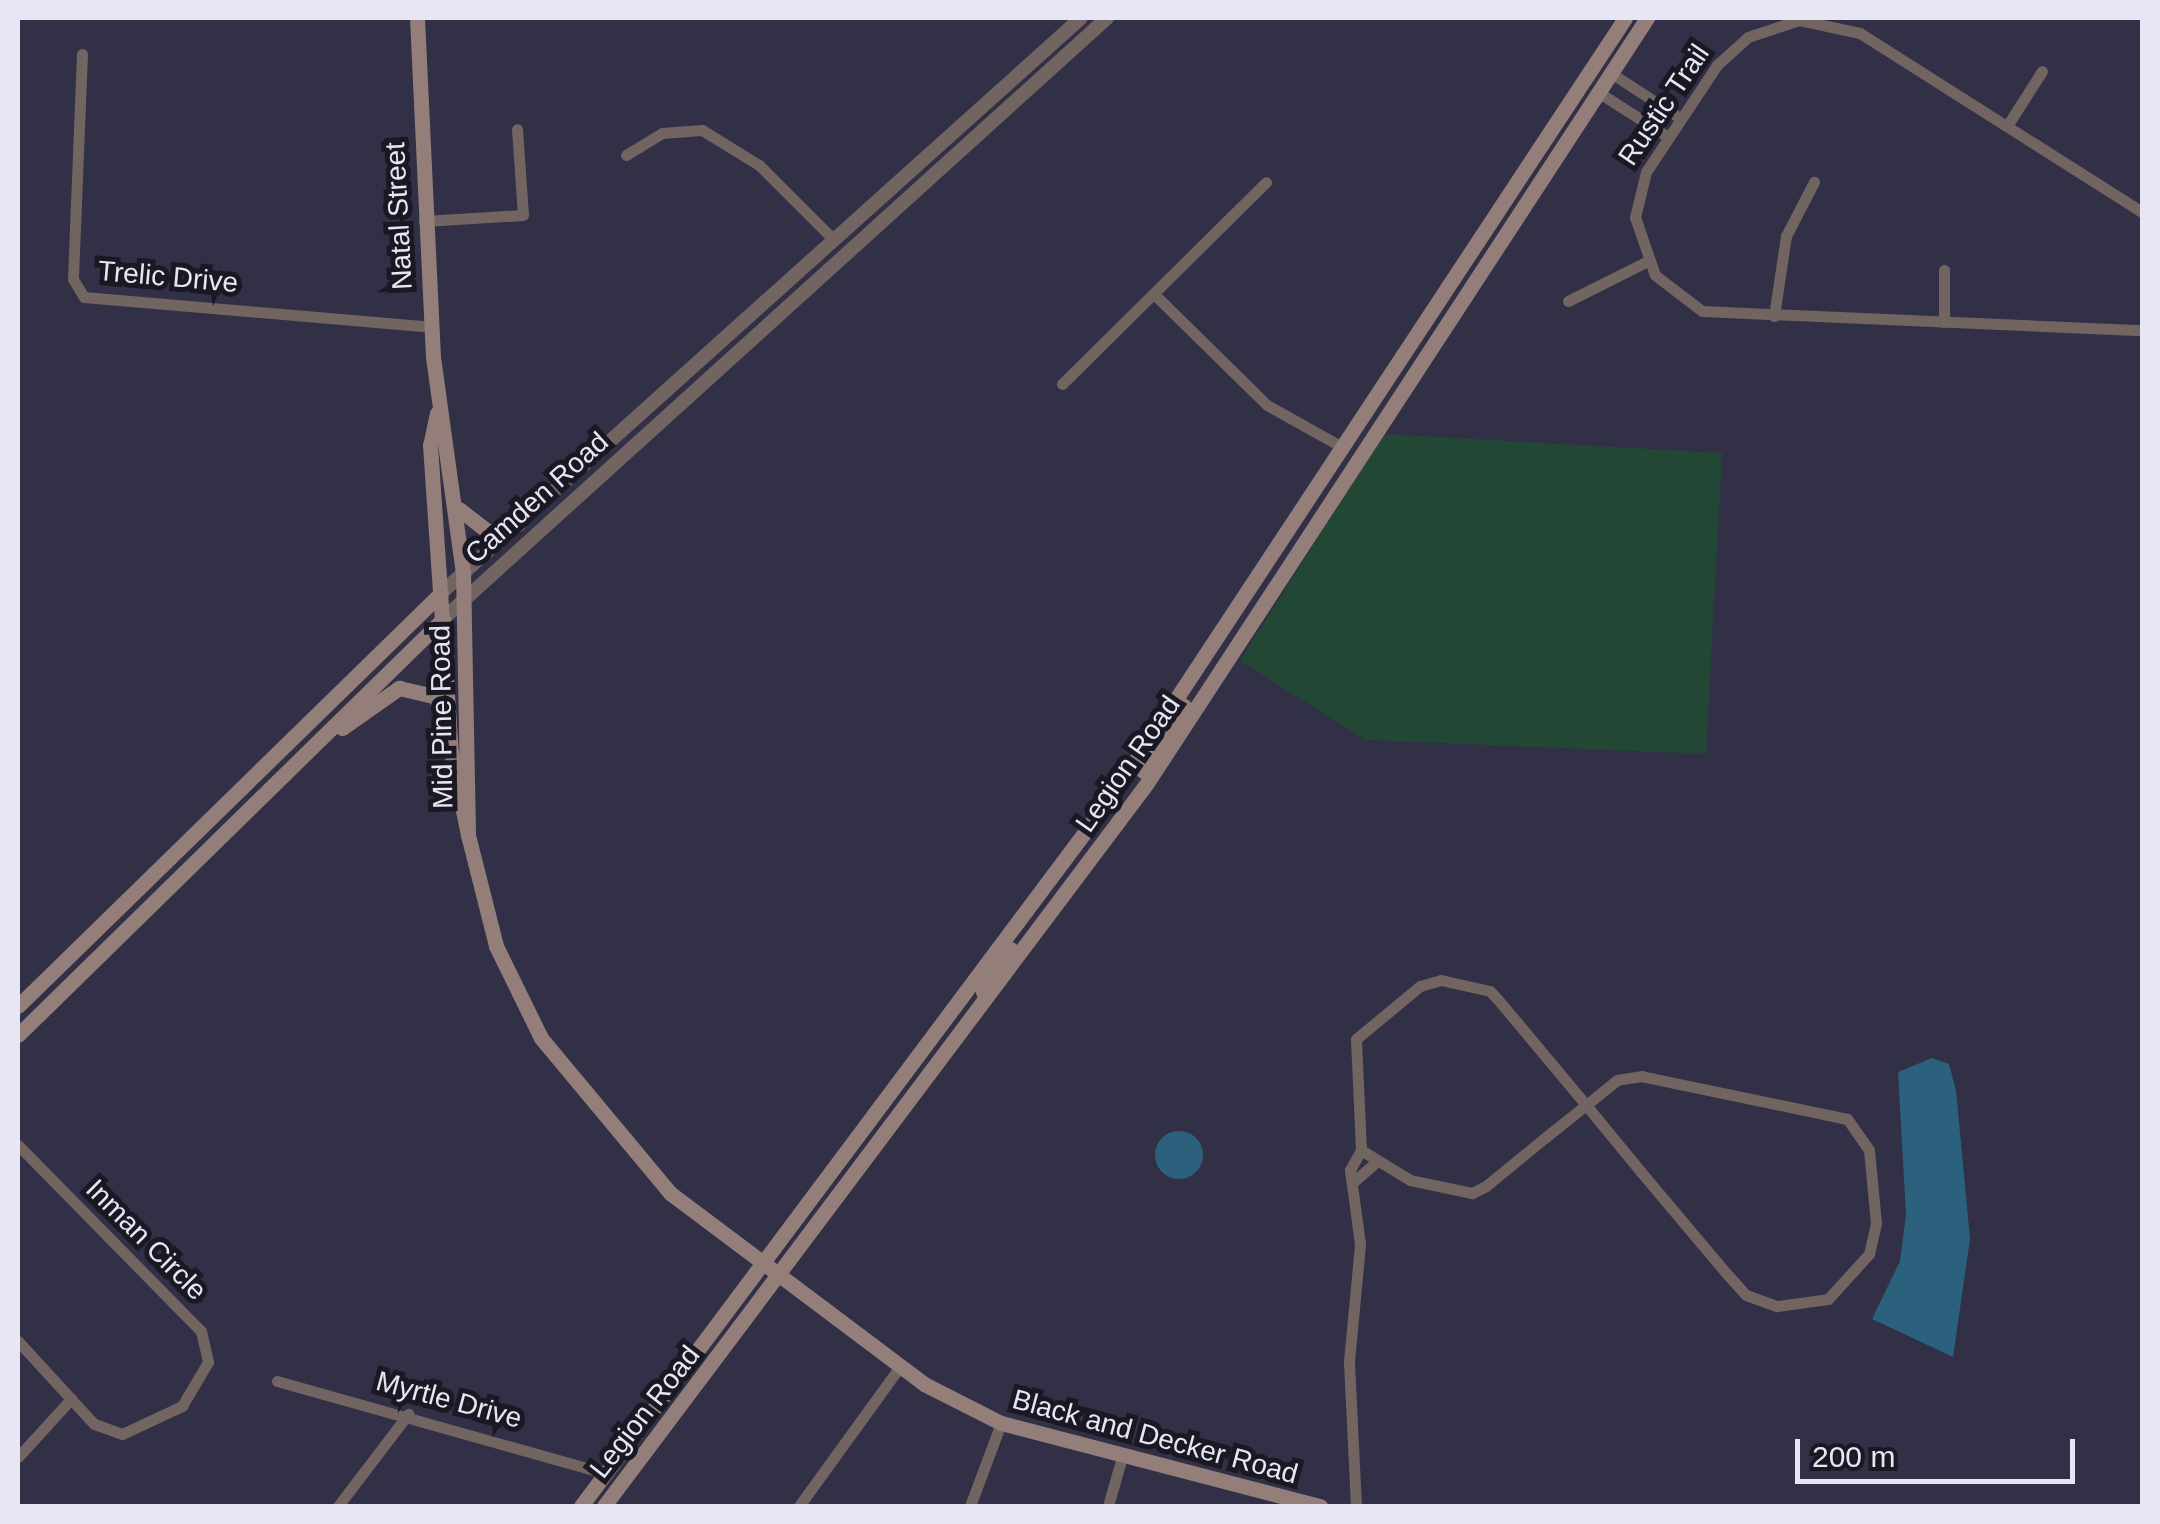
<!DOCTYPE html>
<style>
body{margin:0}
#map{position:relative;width:2160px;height:1524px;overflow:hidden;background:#313046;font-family:Arial,sans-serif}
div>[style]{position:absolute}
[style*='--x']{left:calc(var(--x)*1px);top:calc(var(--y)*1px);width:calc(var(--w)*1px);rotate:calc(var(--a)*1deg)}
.green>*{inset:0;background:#234735}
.water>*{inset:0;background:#2b617d}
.round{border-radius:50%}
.minor>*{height:11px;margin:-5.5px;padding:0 5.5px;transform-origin:5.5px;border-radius:5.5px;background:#716461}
.tertiary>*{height:14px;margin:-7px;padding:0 7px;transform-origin:7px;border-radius:7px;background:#716461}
.secondary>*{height:15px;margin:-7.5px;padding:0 7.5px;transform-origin:7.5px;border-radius:7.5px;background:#937e7a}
span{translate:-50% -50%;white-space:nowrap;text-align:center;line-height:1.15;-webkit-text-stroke:10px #1a1923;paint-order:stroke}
.street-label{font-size:28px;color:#e6e6f4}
.frame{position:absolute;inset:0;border:20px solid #e6e6f4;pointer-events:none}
.scale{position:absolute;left:1795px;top:1439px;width:280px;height:45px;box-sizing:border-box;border:5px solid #e6e6f4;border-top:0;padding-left:12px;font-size:30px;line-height:35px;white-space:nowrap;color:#e6e6f4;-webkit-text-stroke:8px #1a1923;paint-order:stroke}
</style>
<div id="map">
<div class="green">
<i style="clip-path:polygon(1383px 434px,1722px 453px,1706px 754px,1366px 740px,1240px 661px)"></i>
</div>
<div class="water">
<i style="clip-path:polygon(1932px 1058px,1949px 1064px,1956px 1090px,1970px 1239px,1953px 1357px,1872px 1319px,1900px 1261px,1906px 1215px,1898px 1072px)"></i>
<i class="round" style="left:1155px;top:1131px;width:48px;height:48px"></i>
</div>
<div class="minor">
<i style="--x:82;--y:54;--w:225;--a:92.3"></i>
<i style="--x:73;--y:279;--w:21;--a:59"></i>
<i style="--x:84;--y:297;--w:348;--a:4.9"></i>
<i style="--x:1611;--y:73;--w:82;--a:33.1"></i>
<i style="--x:1598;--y:92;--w:83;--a:32.7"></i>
<i style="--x:2007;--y:126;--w:65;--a:-57.5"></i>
<i style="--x:626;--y:155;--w:42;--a:-31.4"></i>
<i style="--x:662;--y:133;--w:40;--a:-4.3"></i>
<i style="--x:702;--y:130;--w:67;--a:31.6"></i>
<i style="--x:759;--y:165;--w:100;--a:45"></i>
<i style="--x:2142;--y:212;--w:334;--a:-147.6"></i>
<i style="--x:1860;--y:33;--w:62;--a:-168"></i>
<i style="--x:1799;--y:20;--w:54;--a:161.6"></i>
<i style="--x:1748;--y:37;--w:42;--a:137.9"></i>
<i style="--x:1717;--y:65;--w:128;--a:123.6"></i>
<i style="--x:1646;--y:172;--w:46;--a:103.7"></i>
<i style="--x:1635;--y:217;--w:61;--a:71"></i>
<i style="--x:1655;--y:275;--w:59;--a:37.5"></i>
<i style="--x:1702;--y:311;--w:440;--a:2.5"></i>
<i style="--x:424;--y:221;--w:99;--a:-3.5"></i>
<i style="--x:523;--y:215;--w:86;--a:-94"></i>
<i style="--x:1944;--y:270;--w:52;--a:90"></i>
<i style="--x:1157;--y:297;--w:154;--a:44.5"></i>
<i style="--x:1267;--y:405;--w:86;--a:29.2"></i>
<i style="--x:1568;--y:301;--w:89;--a:-26.6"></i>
<i style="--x:1774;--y:316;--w:81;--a:-81.5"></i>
<i style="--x:1786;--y:236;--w:61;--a:-62.6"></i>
<i style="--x:1062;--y:384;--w:287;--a:-44.7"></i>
<i style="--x:18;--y:1145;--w:261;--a:45.5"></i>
<i style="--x:201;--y:1331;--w:32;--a:77"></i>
<i style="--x:208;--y:1362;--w:51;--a:120.6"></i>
<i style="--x:182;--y:1406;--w:66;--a:155"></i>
<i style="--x:122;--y:1434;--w:30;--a:-160"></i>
<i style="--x:94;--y:1424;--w:113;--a:-132.5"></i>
<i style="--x:1361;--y:1150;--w:111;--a:-92.6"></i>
<i style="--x:1356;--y:1039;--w:83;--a:-39.6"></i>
<i style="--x:1420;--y:986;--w:22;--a:-16"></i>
<i style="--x:1441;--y:980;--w:50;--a:12.7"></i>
<i style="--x:1490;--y:991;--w:13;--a:48"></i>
<i style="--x:1499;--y:1001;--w:9;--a:49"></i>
<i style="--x:1505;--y:1008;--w:126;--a:50.1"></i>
<i style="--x:1586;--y:1105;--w:87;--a:50.6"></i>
<i style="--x:1641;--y:1172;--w:133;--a:49.9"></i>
<i style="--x:1727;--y:1274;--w:28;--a:48"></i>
<i style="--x:1746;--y:1295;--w:33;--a:20"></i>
<i style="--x:1777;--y:1306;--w:51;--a:-7.8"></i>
<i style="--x:1828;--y:1299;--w:61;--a:-47.7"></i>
<i style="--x:1869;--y:1254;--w:32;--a:-77"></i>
<i style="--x:1876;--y:1223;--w:73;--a:-95.5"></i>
<i style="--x:1869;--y:1150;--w:38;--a:-125"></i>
<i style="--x:1847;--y:1119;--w:209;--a:-168.2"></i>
<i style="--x:1642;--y:1076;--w:25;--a:171"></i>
<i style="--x:1617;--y:1080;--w:40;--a:141"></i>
<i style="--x:1586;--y:1105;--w:50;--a:141.5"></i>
<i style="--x:1547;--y:1136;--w:79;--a:140.7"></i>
<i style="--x:1486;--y:1186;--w:16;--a:153"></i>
<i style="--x:1472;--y:1193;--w:63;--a:-168.2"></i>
<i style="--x:1410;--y:1180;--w:57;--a:-148.5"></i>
<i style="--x:1352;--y:1183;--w:30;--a:-41"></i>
<i style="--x:277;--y:1381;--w:340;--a:15.7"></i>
<i style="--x:18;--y:1457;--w:79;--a:-47.6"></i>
<i style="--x:338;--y:1506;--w:116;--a:-52.7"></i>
<i style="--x:799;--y:1506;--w:170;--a:-54.1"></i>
<i style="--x:970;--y:1506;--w:89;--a:-69.5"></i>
<i style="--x:1108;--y:1506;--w:51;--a:-74.1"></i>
<i style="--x:1356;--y:1506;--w:145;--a:-92.8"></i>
<i style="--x:1349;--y:1361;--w:118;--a:-84.6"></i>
<i style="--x:1360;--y:1244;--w:75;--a:-97.7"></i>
<i style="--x:1350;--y:1170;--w:23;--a:-61"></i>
</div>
<div class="tertiary">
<i style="--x:441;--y:593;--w:860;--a:-41.94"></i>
<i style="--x:443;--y:619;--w:896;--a:-42.15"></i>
</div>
<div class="secondary">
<i style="--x:417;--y:18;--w:339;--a:87.3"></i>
<i style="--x:433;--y:357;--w:217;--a:82.1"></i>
<i style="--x:463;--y:572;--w:263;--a:88.9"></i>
<i style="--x:468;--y:835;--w:114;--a:75.8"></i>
<i style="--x:496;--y:946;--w:102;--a:63.9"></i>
<i style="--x:541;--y:1038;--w:202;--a:50.2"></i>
<i style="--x:670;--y:1193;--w:318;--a:36.9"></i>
<i style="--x:924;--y:1384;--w:86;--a:26.9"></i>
<i style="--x:1001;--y:1423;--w:330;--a:14.6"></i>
<i style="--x:437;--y:413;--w:33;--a:102"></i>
<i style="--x:430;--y:445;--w:307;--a:86.1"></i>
<i style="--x:451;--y:751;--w:86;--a:78.6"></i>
<i style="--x:459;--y:509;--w:37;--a:38"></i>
<i style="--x:488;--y:532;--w:31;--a:-15"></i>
<i style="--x:342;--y:728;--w:70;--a:-35.1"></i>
<i style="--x:399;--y:688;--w:37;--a:13"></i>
<i style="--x:435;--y:696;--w:23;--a:70"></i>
<i style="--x:1143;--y:771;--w:77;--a:-57.8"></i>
<i style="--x:983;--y:992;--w:51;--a:-56.9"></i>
<i style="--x:18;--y:1006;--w:591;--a:-44.31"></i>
<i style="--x:18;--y:1035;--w:595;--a:-44.39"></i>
<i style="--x:581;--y:1506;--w:890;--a:-53.22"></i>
<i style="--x:1114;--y:793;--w:928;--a:-56.6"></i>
<i style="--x:604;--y:1506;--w:904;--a:-53.09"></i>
<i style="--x:1147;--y:783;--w:914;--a:-56.83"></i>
</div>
<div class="street-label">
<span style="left:1664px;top:105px;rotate:-56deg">Rustic Trail</span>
<span style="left:399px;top:216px;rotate:-93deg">Natal Street</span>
<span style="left:168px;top:277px;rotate:5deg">Trelic Drive</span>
<span style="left:537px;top:498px;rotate:-42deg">Camden Road</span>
<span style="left:442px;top:717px;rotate:-91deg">Mid Pine Road</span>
<span style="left:1128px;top:764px;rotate:-55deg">Legion Road</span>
<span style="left:146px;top:1240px;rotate:45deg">Inman Circle</span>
<span style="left:449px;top:1400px;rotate:15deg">Myrtle Drive</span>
<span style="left:645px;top:1412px;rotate:-52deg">Legion Road</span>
<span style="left:1155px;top:1437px;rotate:15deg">Black and Decker Road</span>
</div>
<div class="frame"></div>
<div class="scale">200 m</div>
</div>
